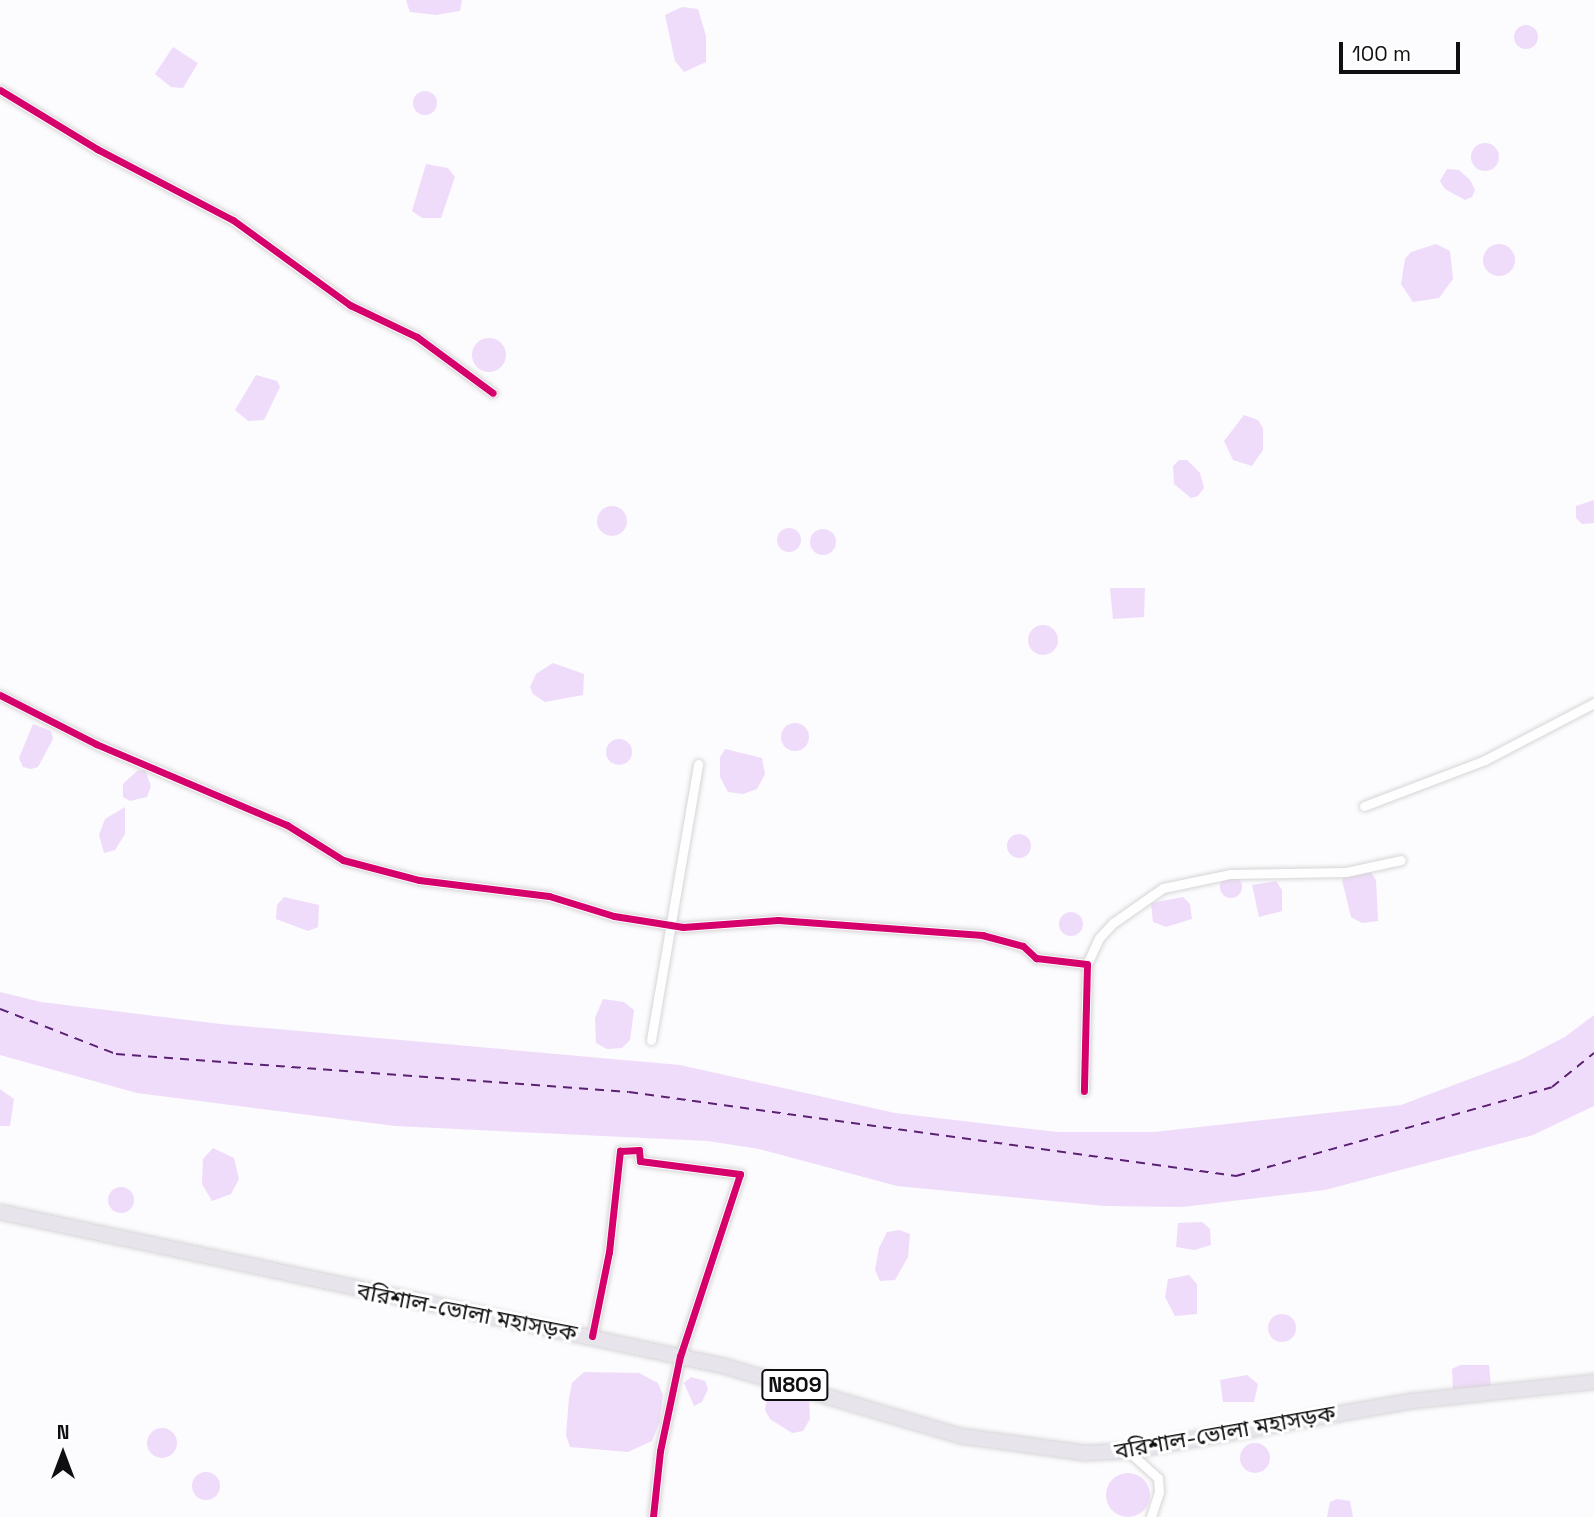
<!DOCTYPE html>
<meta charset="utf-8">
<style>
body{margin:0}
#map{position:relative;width:1594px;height:1517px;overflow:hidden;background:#fcfbfd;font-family:"Space Grotesk","Noto Sans Bengali",sans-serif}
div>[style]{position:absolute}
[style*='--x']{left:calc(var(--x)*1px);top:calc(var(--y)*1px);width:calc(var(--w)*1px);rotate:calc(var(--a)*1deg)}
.water>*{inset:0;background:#efdcfa}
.round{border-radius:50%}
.ferry>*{height:2px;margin-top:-1px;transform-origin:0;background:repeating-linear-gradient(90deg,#5a2072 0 9px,transparent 0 16px)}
.roads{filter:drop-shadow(0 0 2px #d6d5d7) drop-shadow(0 0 2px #d6d5d7)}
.minor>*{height:9px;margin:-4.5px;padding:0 4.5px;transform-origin:4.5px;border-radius:4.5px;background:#fffeff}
.trunk>*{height:14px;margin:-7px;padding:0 7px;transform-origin:7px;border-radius:7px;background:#e8e4ec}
.cycleway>*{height:7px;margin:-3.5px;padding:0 3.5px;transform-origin:3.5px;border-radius:3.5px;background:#d6006c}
span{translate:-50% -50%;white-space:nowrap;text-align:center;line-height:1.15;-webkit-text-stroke:6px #fff;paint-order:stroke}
.shield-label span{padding:2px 5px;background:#fff;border:2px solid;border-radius:5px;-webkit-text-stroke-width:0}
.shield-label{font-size:21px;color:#0f0e10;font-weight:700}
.street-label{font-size:23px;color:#0f0e10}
.north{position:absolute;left:28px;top:1419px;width:70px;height:70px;-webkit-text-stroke:5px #fff;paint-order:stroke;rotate:0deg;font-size:19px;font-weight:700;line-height:28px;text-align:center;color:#0f0e10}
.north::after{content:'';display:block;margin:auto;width:24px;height:32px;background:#0f0e10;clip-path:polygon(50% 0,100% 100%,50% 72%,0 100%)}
.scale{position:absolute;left:1339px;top:42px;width:121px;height:32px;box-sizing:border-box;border:4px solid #0f0e10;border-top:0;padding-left:9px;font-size:21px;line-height:24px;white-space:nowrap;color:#0f0e10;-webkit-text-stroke:5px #fff;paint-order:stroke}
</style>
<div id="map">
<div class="water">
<i style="clip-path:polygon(406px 0,462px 0,460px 11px,436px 15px,410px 12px)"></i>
<i style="clip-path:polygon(682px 7px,698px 9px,706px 36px,706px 62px,684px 72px,675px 61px,665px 15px)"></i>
<i class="round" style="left:1514px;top:25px;width:24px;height:24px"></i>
<i style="clip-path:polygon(173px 47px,198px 63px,183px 88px,171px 87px,155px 74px)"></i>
<i class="round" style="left:413px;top:91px;width:24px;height:24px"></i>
<i class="round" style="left:1471px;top:143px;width:28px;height:28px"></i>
<i style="clip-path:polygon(426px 164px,448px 168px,455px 177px,441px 218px,422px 218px,412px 211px)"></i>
<i style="clip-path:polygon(1447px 169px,1459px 170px,1470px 180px,1475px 190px,1472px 197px,1465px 200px,1445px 189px,1440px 181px)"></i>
<i class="round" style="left:1483px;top:244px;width:32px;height:32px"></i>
<i style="clip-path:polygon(1436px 244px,1450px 251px,1453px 279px,1439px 298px,1413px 302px,1401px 284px,1405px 259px,1411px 252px)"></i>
<i class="round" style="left:472px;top:338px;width:34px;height:34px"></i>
<i style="clip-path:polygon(256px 375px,277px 381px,280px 387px,264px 420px,248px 421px,235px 410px)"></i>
<i style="clip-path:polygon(1244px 415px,1258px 420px,1263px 428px,1263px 450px,1252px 466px,1233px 460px,1224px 441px)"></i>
<i style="clip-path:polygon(1179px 460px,1187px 460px,1200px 473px,1204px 488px,1198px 496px,1191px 498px,1174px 484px,1173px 466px)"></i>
<i style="clip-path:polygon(1594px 500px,1594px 523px,1582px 524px,1576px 518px,1576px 506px)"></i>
<i class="round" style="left:597px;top:506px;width:30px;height:30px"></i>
<i class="round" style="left:777px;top:528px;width:24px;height:24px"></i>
<i class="round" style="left:810px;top:529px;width:26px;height:26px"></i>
<i style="clip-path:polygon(1110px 588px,1145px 588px,1144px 617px,1113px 619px)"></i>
<i class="round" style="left:1028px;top:625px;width:30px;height:30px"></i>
<i style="clip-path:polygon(553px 663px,584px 674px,583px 695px,545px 702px,533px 694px,530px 687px,536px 674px)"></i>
<i class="round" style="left:781px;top:723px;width:28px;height:28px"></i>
<i style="clip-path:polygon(33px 724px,51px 731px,53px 739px,38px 767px,31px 769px,23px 767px,19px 758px)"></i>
<i class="round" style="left:606px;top:739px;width:26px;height:26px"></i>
<i style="clip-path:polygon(725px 749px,762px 758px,765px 774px,757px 789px,743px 794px,728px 792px,720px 777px,720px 757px)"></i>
<i style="clip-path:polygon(145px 770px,151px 786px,147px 797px,130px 801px,123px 797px,123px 784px,137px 771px)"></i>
<i style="clip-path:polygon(125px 807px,125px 834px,115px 850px,104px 853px,99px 835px,105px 819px)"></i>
<i class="round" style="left:1007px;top:834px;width:24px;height:24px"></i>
<i style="clip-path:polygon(1368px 868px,1376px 880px,1378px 921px,1362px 923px,1351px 917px,1342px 880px,1346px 873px)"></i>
<i class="round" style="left:1220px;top:876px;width:22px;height:22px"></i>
<i style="clip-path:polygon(1276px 881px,1282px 890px,1282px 911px,1259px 917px,1252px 885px)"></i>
<i style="clip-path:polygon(284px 897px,319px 905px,318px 927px,308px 931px,276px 919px,277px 905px)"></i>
<i style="clip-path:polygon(1183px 897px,1190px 904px,1192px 919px,1166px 927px,1153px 922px,1151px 903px)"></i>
<i class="round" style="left:1059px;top:912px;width:24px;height:24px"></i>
<i style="clip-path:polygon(0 992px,41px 1002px,220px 1024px,680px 1065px,895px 1113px,1057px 1132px,1154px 1132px,1401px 1105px,1520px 1060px,1565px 1037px,1594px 1015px,1594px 1106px,1533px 1135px,1325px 1190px,1182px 1207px,1105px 1206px,897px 1186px,759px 1149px,708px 1141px,395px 1126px,137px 1093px,0 1055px)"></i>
<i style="clip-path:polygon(603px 999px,624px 1002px,634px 1010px,630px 1040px,622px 1048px,607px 1049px,596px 1043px,595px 1018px)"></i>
<i style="clip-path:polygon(0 1089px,14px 1099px,10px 1126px,0 1126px)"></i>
<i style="clip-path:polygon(213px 1148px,234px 1158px,239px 1179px,231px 1194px,212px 1201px,202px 1184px,203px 1159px)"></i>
<i class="round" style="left:108px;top:1187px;width:26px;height:26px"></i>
<i style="clip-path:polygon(1202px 1222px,1210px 1229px,1211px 1245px,1194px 1250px,1176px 1247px,1178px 1223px)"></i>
<i style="clip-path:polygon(899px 1230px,910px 1234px,908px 1257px,895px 1280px,880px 1281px,875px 1270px,879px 1248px,887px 1232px)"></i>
<i style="clip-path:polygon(1189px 1275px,1197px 1284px,1197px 1314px,1175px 1316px,1165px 1297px,1168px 1279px)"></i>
<i class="round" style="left:1268px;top:1314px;width:28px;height:28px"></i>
<i style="clip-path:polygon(1460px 1365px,1489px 1365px,1491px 1388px,1453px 1389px,1452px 1369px)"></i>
<i style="clip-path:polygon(584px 1372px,639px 1373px,658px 1383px,663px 1395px,660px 1421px,652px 1441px,628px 1452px,570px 1447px,566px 1435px,569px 1398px,572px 1383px)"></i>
<i style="clip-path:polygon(1247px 1375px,1258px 1384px,1254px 1402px,1223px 1402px,1220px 1380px)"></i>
<i style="clip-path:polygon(691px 1377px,705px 1381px,708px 1389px,702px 1402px,694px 1406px,684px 1383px)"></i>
<i style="clip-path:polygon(773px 1391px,809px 1399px,810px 1419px,803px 1431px,792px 1433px,770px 1419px,765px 1410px,768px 1393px)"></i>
<i class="round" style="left:147px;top:1428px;width:30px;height:30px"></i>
<i class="round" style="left:1240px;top:1443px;width:30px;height:30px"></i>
<i class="round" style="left:192px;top:1472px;width:28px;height:28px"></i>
<i class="round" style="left:1106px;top:1473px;width:44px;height:44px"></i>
<i style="clip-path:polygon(1337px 1499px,1350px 1501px,1353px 1517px,1327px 1517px,1330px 1502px)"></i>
</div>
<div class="ferry">
<i style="--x:0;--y:1009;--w:124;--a:21.2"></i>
<i style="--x:116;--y:1054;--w:514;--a:4.24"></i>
<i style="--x:629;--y:1092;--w:613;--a:7.88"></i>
<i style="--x:1236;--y:1176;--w:328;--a:-15.7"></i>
<i style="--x:1552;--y:1087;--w:54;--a:-39"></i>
</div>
<div class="roads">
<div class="minor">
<i style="--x:0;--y:90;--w:114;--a:31.3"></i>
<i style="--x:97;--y:149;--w:153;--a:27.6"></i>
<i style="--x:233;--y:220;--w:145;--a:36"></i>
<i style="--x:350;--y:305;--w:74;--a:25.5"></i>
<i style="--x:417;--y:337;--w:94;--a:36.4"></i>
<i style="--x:0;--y:695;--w:108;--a:27"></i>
<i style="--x:96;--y:744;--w:207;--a:23"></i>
<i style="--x:287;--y:825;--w:66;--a:32"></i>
<i style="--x:343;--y:860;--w:79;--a:14.7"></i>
<i style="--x:419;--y:880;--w:131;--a:7"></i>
<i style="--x:549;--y:896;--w:68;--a:17.1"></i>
<i style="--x:614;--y:916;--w:70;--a:9.1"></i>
<i style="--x:683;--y:927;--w:95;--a:-4.2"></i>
<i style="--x:778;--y:920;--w:205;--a:4.2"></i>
<i style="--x:982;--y:935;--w:42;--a:15"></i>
<i style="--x:1023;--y:946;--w:18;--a:43"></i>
<i style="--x:1036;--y:958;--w:51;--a:6.7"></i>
<i style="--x:1087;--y:964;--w:127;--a:91.4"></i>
<i style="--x:1364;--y:806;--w:129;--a:-20.8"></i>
<i style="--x:1485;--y:760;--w:123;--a:-27.6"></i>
<i style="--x:1087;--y:964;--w:29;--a:-65"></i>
<i style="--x:1099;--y:938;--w:21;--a:-47"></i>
<i style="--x:1113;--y:923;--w:61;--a:-35"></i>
<i style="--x:1163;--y:888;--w:68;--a:-11.8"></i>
<i style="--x:1230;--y:874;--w:116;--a:-1"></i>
<i style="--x:1346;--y:872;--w:56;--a:-12.3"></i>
<i style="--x:651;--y:1040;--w:280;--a:-80.3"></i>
<i style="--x:592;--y:1336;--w:86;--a:-78.6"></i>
<i style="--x:609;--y:1252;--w:102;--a:-83.8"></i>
<i style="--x:620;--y:1151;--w:19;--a:-3"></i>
<i style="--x:639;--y:1150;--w:11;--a:85"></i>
<i style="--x:640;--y:1161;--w:101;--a:7.4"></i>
<i style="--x:740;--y:1174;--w:192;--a:108.2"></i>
<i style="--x:680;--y:1356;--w:97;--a:101.9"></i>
<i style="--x:660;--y:1451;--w:66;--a:96.1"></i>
<i style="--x:1128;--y:1451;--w:40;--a:42"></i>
<i style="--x:1158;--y:1478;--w:14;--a:86"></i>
<i style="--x:1159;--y:1492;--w:26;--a:108"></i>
</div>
<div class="trunk">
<i style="--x:0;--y:1212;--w:740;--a:12.01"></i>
<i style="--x:724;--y:1366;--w:247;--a:16.5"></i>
<i style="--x:961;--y:1436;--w:125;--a:7.8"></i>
<i style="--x:1085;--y:1453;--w:43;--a:-2.7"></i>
<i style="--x:1128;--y:1451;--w:288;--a:-10"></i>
<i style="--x:1412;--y:1401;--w:183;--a:-6"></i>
</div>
</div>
<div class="cycleway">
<i style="--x:0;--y:90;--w:114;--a:31.3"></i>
<i style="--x:97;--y:149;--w:153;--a:27.6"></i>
<i style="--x:233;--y:220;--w:145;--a:36"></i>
<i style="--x:350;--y:305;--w:74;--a:25.5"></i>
<i style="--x:417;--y:337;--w:94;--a:36.4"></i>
<i style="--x:0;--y:695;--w:108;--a:27"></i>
<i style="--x:96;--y:744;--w:207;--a:23"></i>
<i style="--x:287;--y:825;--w:66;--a:32"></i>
<i style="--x:343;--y:860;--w:79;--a:14.7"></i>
<i style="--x:419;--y:880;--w:131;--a:7"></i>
<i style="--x:549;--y:896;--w:68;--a:17.1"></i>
<i style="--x:614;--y:916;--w:70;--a:9.1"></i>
<i style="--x:683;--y:927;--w:95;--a:-4.2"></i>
<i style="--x:778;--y:920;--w:205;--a:4.2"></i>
<i style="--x:982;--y:935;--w:42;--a:15"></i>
<i style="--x:1023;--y:946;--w:18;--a:43"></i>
<i style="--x:1036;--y:958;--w:51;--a:6.7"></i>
<i style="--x:1087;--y:964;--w:127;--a:91.4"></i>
<i style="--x:592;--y:1336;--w:86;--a:-78.6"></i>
<i style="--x:609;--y:1252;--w:102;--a:-83.8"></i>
<i style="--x:620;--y:1151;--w:19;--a:-3"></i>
<i style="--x:639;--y:1150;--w:11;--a:85"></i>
<i style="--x:640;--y:1161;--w:101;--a:7.4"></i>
<i style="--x:740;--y:1174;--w:192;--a:108.2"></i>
<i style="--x:680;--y:1356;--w:97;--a:101.9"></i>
<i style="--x:660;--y:1451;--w:66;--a:96.1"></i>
</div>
<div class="shield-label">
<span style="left:795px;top:1385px">N809</span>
</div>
<div class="street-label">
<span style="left:467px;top:1312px;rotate:11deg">বরিশাল-ভোলা মহাসড়ক</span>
<span style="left:1225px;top:1432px;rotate:-10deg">বরিশাল-ভোলা মহাসড়ক</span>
</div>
<div class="north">N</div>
<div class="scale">100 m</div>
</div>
